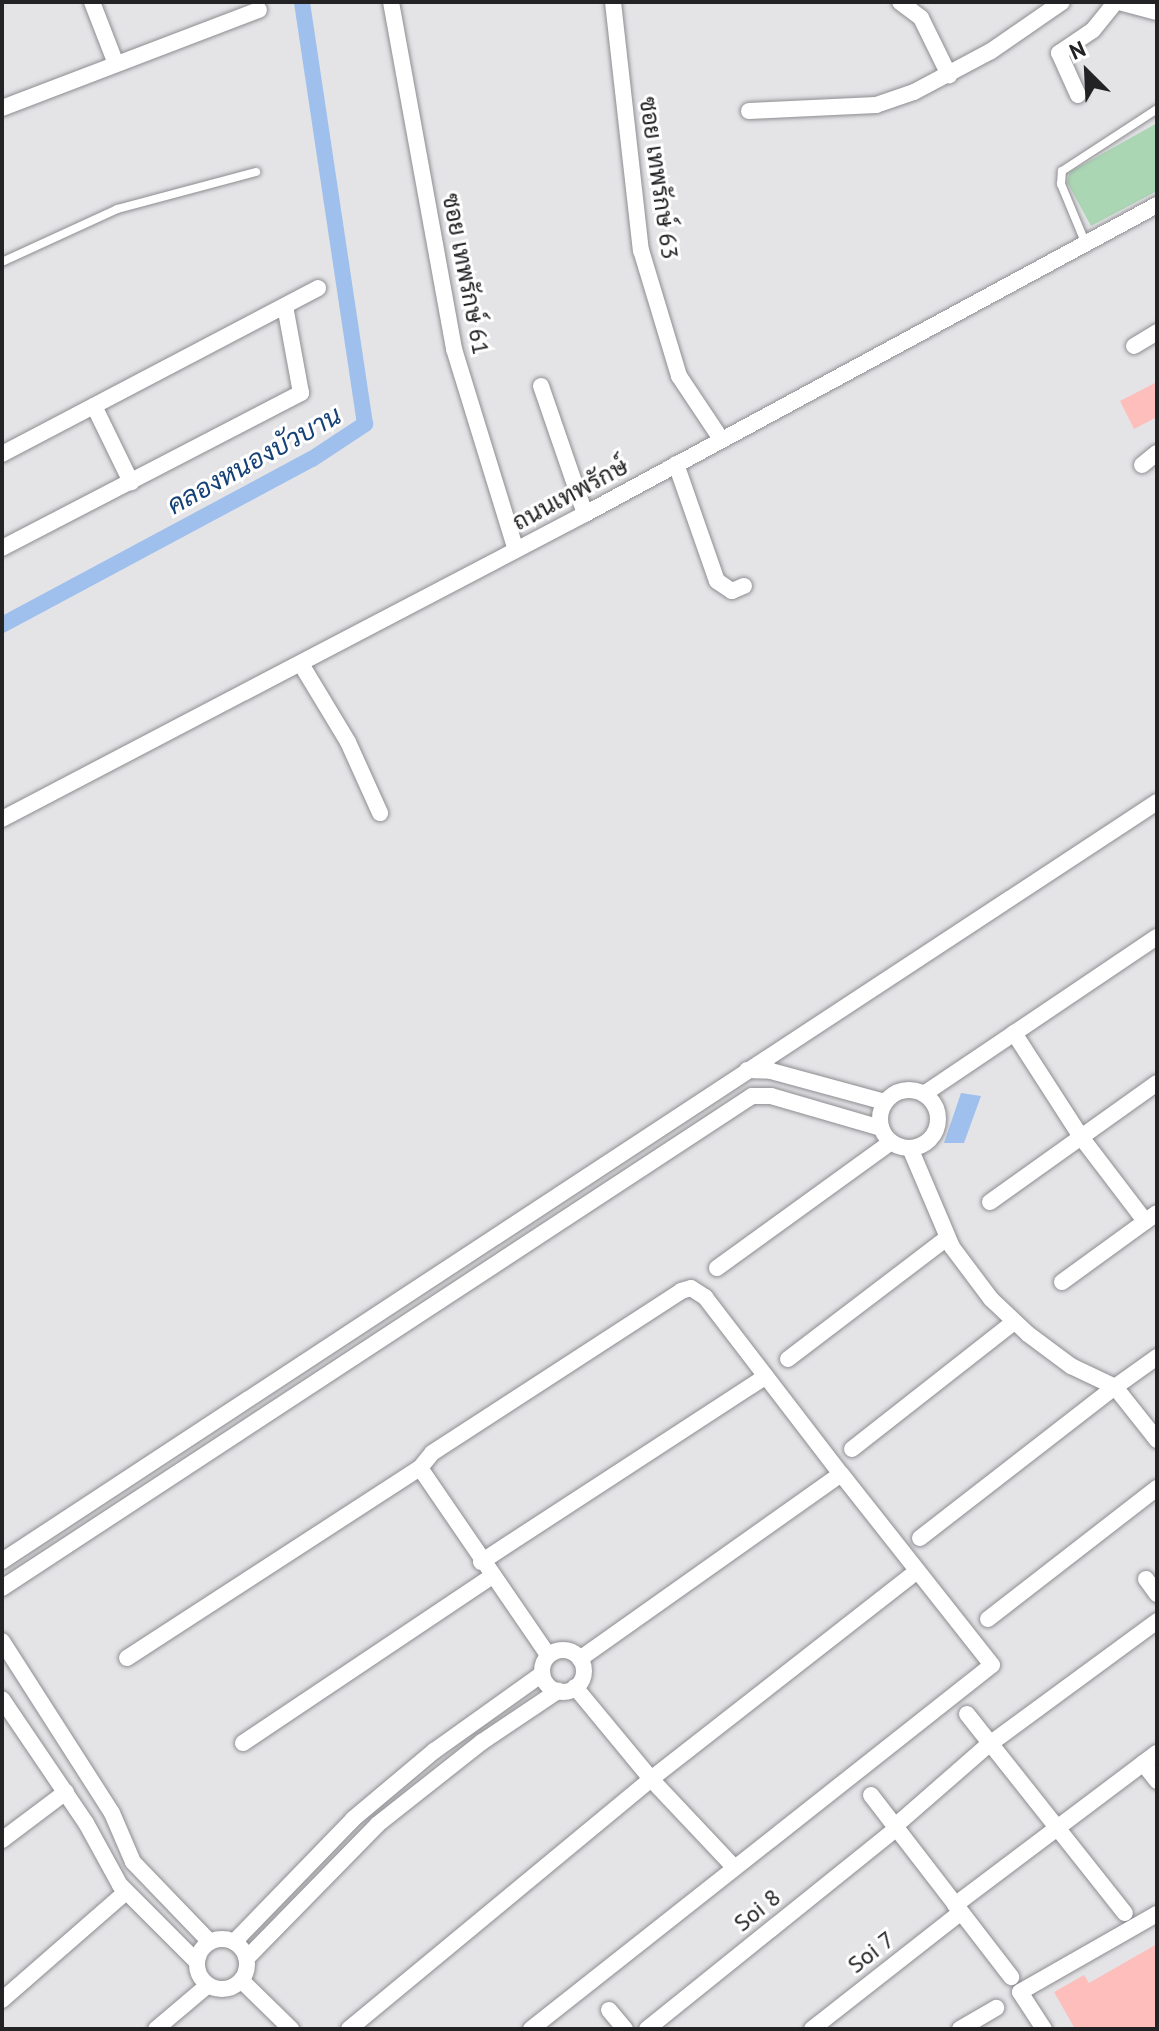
<!DOCTYPE html>
<meta charset="utf-8">
<style>
body{margin:0}
#map{position:relative;width:1159px;height:2031px;overflow:hidden;background:#e4e4e7;font-family:"PT Sans",Sarabun,sans-serif}
div>[style]{position:absolute}
[style*='--x']{left:calc(var(--x)*1px);top:calc(var(--y)*1px);width:calc(var(--w)*1px);rotate:calc(var(--a)*1deg)}
.green>*{inset:0;background:#abd6b4}
.water>*{inset:0;background:#9fc0ed}
.canal>*{height:16px;margin:-8px;padding:0 8px;transform-origin:8px;border-radius:8px;background:#9fc0ed}
.building>*{inset:0;background:#fdbebc}
.roads{filter:drop-shadow(0 0 2px #8d8d91) drop-shadow(0 0 2px #8d8d91)}
.service>*{height:8px;margin:-4px;padding:0 4px;transform-origin:4px;border-radius:4px;background:#fff}
.minor>*{height:16px;margin:-8px;padding:0 8px;transform-origin:8px;border-radius:8px;background:#fff}
.minor>.ring{margin:-8px;padding:0;box-sizing:content-box;background:none;border:16px solid #fff;border-radius:50%}
span{translate:-50% -50%;white-space:nowrap;text-align:center;line-height:1.15;-webkit-text-stroke:6px #fff;paint-order:stroke}
.street-label{font-size:24px;color:#232325}
.water-label{font-size:26px;color:#154176;font-style:italic}
.frame{position:absolute;inset:0;border:4px solid #232325;pointer-events:none}
.north{position:absolute;left:1047px;top:32px;width:80px;height:80px;-webkit-text-stroke:6px #fff;paint-order:stroke;rotate:336deg;font-size:22px;font-weight:700;line-height:32px;text-align:center;color:#232325}
.north::after{content:'';display:block;margin:auto;width:28px;height:36px;background:#232325;clip-path:polygon(50% 0,100% 100%,50% 72%,0 100%)}
</style>
<div id="map">
<div class="green">
<i style="clip-path:polygon(1157px 123px,1157px 191px,1091px 226px,1067px 182px,1070px 172px)"></i>
</div>
<div class="water">
<i style="clip-path:polygon(961px 1093px,981px 1096px,964px 1143px,944px 1143px)"></i>
</div>
<div class="canal">
<i style="--x:2;--y:625;--w:352;--a:-28.2"></i>
<i style="--x:312;--y:459;--w:64;--a:-33.4"></i>
<i style="--x:365;--y:424;--w:427;--a:-98.5"></i>
</div>
<div class="building">
<i style="clip-path:polygon(1157px 382px,1157px 417px,1134px 429px,1120px 401px)"></i>
<i style="clip-path:polygon(1157px 1944px,1157px 2029px,1075px 2029px,1054px 1992px,1084px 1975px,1089px 1983px)"></i>
</div>
<div class="roads">
<div class="service">
<i style="--x:1085;--y:242;--w:63;--a:-112.5"></i>
<i style="--x:1061;--y:184;--w:13;--a:-86"></i>
<i style="--x:1062;--y:171;--w:113;--a:-33.1"></i>
<i style="--x:2;--y:262;--w:127;--a:-24.7"></i>
<i style="--x:117;--y:209;--w:144;--a:-14.9"></i>
</div>
<div class="minor">
<i style="--x:92;--y:2;--w:66;--a:68.8"></i>
<i style="--x:391;--y:2;--w:353;--a:79.7"></i>
<i style="--x:454;--y:349;--w:210;--a:72.9"></i>
<i style="--x:613;--y:2;--w:250;--a:83.6"></i>
<i style="--x:641;--y:250;--w:132;--a:73.2"></i>
<i style="--x:679;--y:376;--w:76;--a:56.3"></i>
<i style="--x:900;--y:2;--w:26;--a:37"></i>
<i style="--x:921;--y:18;--w:64;--a:63.8"></i>
<i style="--x:1119;--y:2;--w:39;--a:15"></i>
<i style="--x:1078;--y:95;--w:46;--a:-114.3"></i>
<i style="--x:1059;--y:53;--w:41;--a:-34.1"></i>
<i style="--x:1093;--y:30;--w:36;--a:-51"></i>
<i style="--x:2;--y:108;--w:275;--a:-20.9"></i>
<i style="--x:749;--y:111;--w:127;--a:-2.7"></i>
<i style="--x:876;--y:105;--w:40;--a:-18.9"></i>
<i style="--x:914;--y:92;--w:87;--a:-28"></i>
<i style="--x:991;--y:51;--w:86;--a:-34.6"></i>
<i style="--x:1134;--y:346;--w:27;--a:-31"></i>
<i style="--x:541;--y:386;--w:135;--a:71"></i>
<i style="--x:94;--y:406;--w:85;--a:64"></i>
<i style="--x:2;--y:454;--w:357;--a:-27.7"></i>
<i style="--x:676;--y:464;--w:124;--a:70.7"></i>
<i style="--x:717;--y:581;--w:18;--a:34"></i>
<i style="--x:732;--y:591;--w:13;--a:-23"></i>
<i style="--x:1142;--y:465;--w:19;--a:-39"></i>
<i style="--x:2;--y:548;--w:337;--a:-27.4"></i>
<i style="--x:301;--y:393;--w:88;--a:-100.4"></i>
<i style="--x:301;--y:664;--w:91;--a:58.9"></i>
<i style="--x:348;--y:742;--w:78;--a:65.7"></i>
<i style="--x:2;--y:819;--w:658;--a:-27.62"></i>
<i style="--x:585;--y:514;--w:650;--a:-28.38"></i>
<i style="--x:1014;--y:1033;--w:124;--a:57.2"></i>
<i style="--x:1081;--y:1137;--w:106;--a:52.7"></i>
<i style="--x:747;--y:1070;--w:24;--a:2"></i>
<i style="--x:771;--y:1071;--w:118;--a:15.2"></i>
<i class="ring" style="left:880px;top:1090px;width:42px;height:42px"></i>
<i style="--x:924;--y:1094;--w:281;--a:-34"></i>
<i style="--x:910;--y:1148;--w:108;--a:67"></i>
<i style="--x:952;--y:1247;--w:65;--a:53.1"></i>
<i style="--x:991;--y:1299;--w:51;--a:43.4"></i>
<i style="--x:1028;--y:1334;--w:54;--a:36.7"></i>
<i style="--x:1071;--y:1366;--w:49;--a:25.5"></i>
<i style="--x:1115;--y:1387;--w:52;--a:-35.5"></i>
<i style="--x:990;--y:1202;--w:205;--a:-35.5"></i>
<i style="--x:717;--y:1268;--w:215;--a:-35.9"></i>
<i style="--x:1062;--y:1282;--w:117;--a:-36"></i>
<i style="--x:788;--y:1359;--w:200;--a:-37.3"></i>
<i style="--x:852;--y:1449;--w:206;--a:-38.1"></i>
<i style="--x:420;--y:1468;--w:19;--a:-51"></i>
<i style="--x:432;--y:1453;--w:297;--a:-33"></i>
<i style="--x:681;--y:1291;--w:10;--a:-17"></i>
<i style="--x:691;--y:1288;--w:17;--a:33"></i>
<i style="--x:705;--y:1297;--w:223;--a:52.5"></i>
<i style="--x:841;--y:1474;--w:320;--a:144.7"></i>
<i style="--x:920;--y:1538;--w:247;--a:-37.8"></i>
<i style="--x:1115;--y:1387;--w:68;--a:51.6"></i>
<i style="--x:2;--y:1561;--w:1382;--a:-33.31"></i>
<i style="--x:481;--y:1562;--w:340;--a:-33.1"></i>
<i style="--x:1146;--y:1579;--w:19;--a:54"></i>
<i style="--x:2;--y:1588;--w:897;--a:-33.26"></i>
<i style="--x:752;--y:1096;--w:19;--a:0"></i>
<i style="--x:771;--y:1096;--w:115;--a:16.2"></i>
<i style="--x:988;--y:1619;--w:214;--a:-37.8"></i>
<i style="--x:2;--y:1641;--w:204;--a:57.4"></i>
<i style="--x:112;--y:1813;--w:53;--a:66.8"></i>
<i style="--x:133;--y:1862;--w:111;--a:46.1"></i>
<i class="ring" style="left:542px;top:1650px;width:26px;height:26px"></i>
<i style="--x:127;--y:1658;--w:349;--a:-33"></i>
<i style="--x:420;--y:1468;--w:227;--a:55.6"></i>
<i style="--x:575;--y:1687;--w:119;--a:50.4"></i>
<i style="--x:651;--y:1779;--w:121;--a:46.7"></i>
<i style="--x:2;--y:1699;--w:150;--a:55.9"></i>
<i style="--x:86;--y:1823;--w:71;--a:61.3"></i>
<i style="--x:120;--y:1885;--w:109;--a:45"></i>
<i style="--x:967;--y:1714;--w:254;--a:51.6"></i>
<i style="--x:243;--y:1743;--w:298;--a:-33.8"></i>
<i style="--x:1143;--y:1763;--w:23;--a:52"></i>
<i style="--x:871;--y:1795;--w:230;--a:52.4"></i>
<i style="--x:894;--y:1827;--w:123;--a:-41.1"></i>
<i style="--x:987;--y:1746;--w:211;--a:-36.3"></i>
<i style="--x:2;--y:1840;--w:80;--a:-36.9"></i>
<i style="--x:955;--y:1905;--w:253;--a:-37"></i>
<i class="ring" style="left:197px;top:1939px;width:34px;height:34px"></i>
<i style="--x:234;--y:1942;--w:171;--a:-45.9"></i>
<i style="--x:353;--y:1819;--w:106;--a:-40"></i>
<i style="--x:434;--y:1751;--w:133;--a:-35.5"></i>
<i style="--x:247;--y:1958;--w:187;--a:-45.6"></i>
<i style="--x:378;--y:1824;--w:132;--a:-38.3"></i>
<i style="--x:482;--y:1742;--w:92;--a:-33.9"></i>
<i style="--x:242;--y:1981;--w:69;--a:44.4"></i>
<i style="--x:2;--y:2000;--w:164;--a:-41.1"></i>
<i style="--x:609;--y:2010;--w:25;--a:50"></i>
<i style="--x:156;--y:2029;--w:68;--a:-40.2"></i>
<i style="--x:349;--y:2029;--w:392;--a:-39.6"></i>
<i style="--x:651;--y:1779;--w:338;--a:-38"></i>
<i style="--x:531;--y:2029;--w:587;--a:-38.29"></i>
<i style="--x:992;--y:1665;--w:243;--a:-128.3"></i>
<i style="--x:647;--y:2029;--w:321;--a:-38.8"></i>
<i style="--x:812;--y:2029;--w:189;--a:-38.1"></i>
<i style="--x:960;--y:2029;--w:42;--a:-30.3"></i>
<i style="--x:1044;--y:2029;--w:44;--a:-123"></i>
<i style="--x:1020;--y:1992;--w:158;--a:-29.7"></i>
</div>
</div>
<div class="street-label">
<span style="left:659px;top:178px;rotate:82deg">ซอย เทพรักษ์ 63</span>
<span style="left:466px;top:274px;rotate:79deg">ซอย เทพรักษ์ 61</span>
<span style="left:570px;top:494px;rotate:-28deg">ถนนเทพรักษ์</span>
<span style="left:757px;top:1910px;rotate:-39deg">Soi 8</span>
<span style="left:871px;top:1952px;rotate:-38deg">Soi 7</span>
</div>
<div class="water-label">
<span style="left:254px;top:460px;rotate:-29deg">คลองหนองบัวบาน</span>
</div>
<div class="frame"></div>
<div class="north">N</div>
</div>
